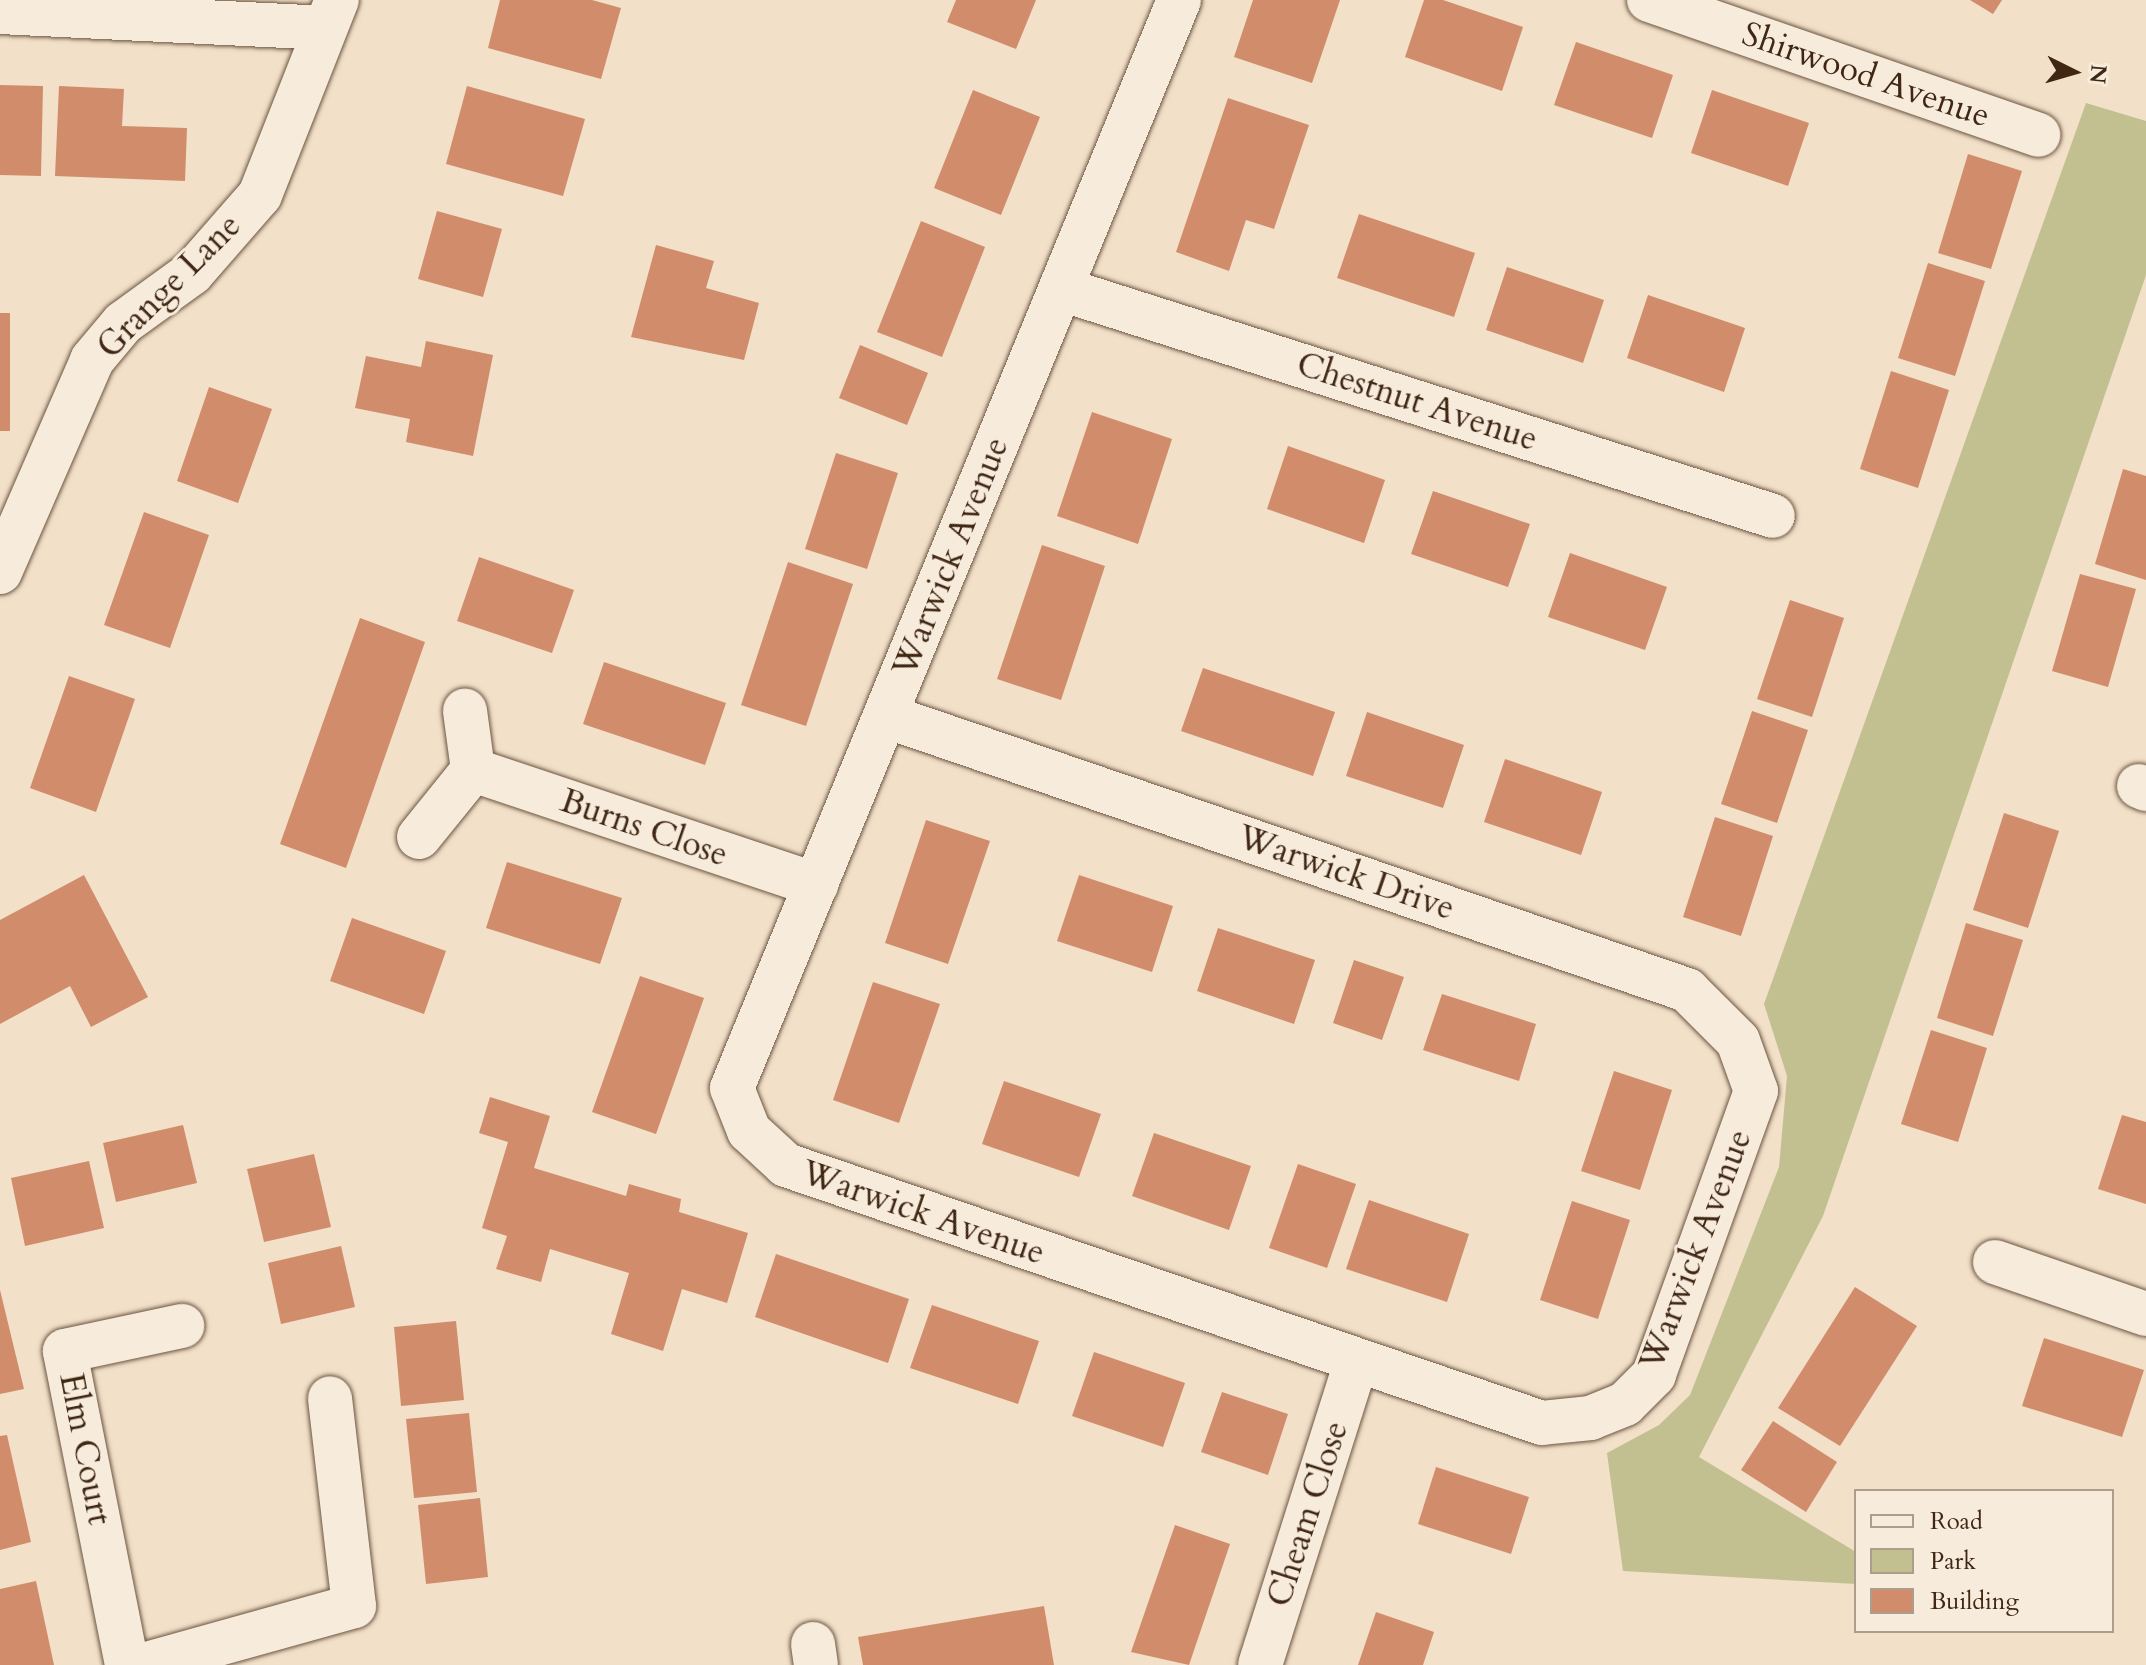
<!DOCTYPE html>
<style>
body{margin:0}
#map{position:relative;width:2146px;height:1665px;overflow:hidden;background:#f2e0c9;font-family:Cardo,serif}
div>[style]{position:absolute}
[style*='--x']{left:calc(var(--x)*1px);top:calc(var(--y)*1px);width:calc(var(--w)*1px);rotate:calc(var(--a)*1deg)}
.green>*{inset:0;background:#c2c091}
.building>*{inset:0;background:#d08c6b}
.roads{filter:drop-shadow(0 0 2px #6c5540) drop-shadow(0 0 2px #6c5540)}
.minor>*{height:44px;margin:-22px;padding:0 22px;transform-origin:22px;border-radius:22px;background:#f7ebdc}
span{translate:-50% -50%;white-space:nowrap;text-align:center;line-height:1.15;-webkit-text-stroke:6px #f7ebdc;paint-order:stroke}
.street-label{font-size:34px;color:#3f2713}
.legend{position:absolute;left:1854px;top:1489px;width:260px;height:144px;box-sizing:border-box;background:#f7ebdc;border:2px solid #ad9d8c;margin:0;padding:10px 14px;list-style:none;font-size:24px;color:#3f2713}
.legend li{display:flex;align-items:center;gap:16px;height:40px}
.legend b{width:40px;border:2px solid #ad9d8c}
.north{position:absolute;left:2034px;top:32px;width:80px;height:80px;-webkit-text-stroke:6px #f7ebdc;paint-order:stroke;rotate:95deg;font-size:22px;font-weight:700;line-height:32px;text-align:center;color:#3f2713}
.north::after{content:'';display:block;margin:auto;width:28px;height:36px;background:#3f2713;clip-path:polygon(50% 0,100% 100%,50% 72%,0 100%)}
</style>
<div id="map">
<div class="green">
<i style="clip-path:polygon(2086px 103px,2146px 121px,2146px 275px,1823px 1216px,1699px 1457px,1856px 1552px,1856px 1584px,1623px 1571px,1607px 1453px,1659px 1425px,1690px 1395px,1779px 1167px,1787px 1076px,1764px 1004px)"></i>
</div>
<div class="building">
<i style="clip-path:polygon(500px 0,592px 0,621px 8px,601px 79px,488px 48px)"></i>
<i style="clip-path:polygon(956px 0,1036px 0,1016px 49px,947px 22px)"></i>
<i style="clip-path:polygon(1253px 0,1340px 0,1312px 83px,1234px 57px)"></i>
<i style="clip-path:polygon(1424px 0,1443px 0,1523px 27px,1502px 91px,1405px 57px)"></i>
<i style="clip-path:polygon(1970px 0,2002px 0,1993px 14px)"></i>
<i style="clip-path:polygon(1576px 42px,1673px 75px,1652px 138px,1554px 105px)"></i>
<i style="clip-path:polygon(0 85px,43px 86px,41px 176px,0 175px)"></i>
<i style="clip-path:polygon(59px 86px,124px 89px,122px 126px,187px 128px,185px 181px,55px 176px)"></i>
<i style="clip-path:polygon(467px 86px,585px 119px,563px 196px,446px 164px)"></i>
<i style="clip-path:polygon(973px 90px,1040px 117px,1001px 215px,934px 188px)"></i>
<i style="clip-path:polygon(1712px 90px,1809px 123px,1788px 186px,1691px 153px)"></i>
<i style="clip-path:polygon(1228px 98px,1309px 125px,1274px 229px,1246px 220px,1229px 271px,1176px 252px)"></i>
<i style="clip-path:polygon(1968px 154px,2022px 171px,1991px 269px,1938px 253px)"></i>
<i style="clip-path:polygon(437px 211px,502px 229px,483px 297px,418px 279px)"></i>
<i style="clip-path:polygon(1359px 214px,1475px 253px,1454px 317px,1337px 278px)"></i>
<i style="clip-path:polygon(921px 221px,985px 247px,942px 357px,877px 332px)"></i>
<i style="clip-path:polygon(656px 245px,714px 261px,706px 288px,759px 303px,744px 360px,631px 337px)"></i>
<i style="clip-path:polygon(1928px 263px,1985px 281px,1955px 376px,1898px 358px)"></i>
<i style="clip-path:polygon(1507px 267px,1604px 300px,1583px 363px,1486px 330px)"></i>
<i style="clip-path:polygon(1648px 295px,1745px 328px,1724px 392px,1627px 358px)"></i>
<i style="clip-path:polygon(0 313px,10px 313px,10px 431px,0 431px)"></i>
<i style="clip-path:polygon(426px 341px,493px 355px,473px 456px,406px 442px,410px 419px,355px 408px,366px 356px,421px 367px)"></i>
<i style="clip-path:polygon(860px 345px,928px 373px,907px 425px,839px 398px)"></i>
<i style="clip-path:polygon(1891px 371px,1949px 390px,1918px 488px,1860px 469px)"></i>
<i style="clip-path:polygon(209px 387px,272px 409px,238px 503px,177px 481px)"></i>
<i style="clip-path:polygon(1092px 412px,1172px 439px,1138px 544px,1057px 516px)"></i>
<i style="clip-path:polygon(1288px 446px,1385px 480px,1364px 543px,1267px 509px)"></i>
<i style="clip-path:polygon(836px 453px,898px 473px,867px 569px,805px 549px)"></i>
<i style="clip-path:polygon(2123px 469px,2146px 476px,2146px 580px,2095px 564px)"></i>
<i style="clip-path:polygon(1433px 491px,1530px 524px,1508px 587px,1411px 554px)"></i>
<i style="clip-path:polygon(144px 512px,209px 535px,170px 648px,104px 625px)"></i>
<i style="clip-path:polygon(1042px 545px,1105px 566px,1061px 700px,997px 679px)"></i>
<i style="clip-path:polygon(1570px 553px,1667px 587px,1645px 650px,1548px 617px)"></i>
<i style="clip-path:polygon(479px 557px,574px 590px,552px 653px,457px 621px)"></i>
<i style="clip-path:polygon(788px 562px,853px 584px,806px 726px,741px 705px)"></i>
<i style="clip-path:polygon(2080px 574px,2136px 589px,2108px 687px,2052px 671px)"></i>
<i style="clip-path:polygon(1790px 600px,1844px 618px,1812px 717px,1757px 699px)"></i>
<i style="clip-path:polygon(360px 618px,425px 642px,346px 868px,280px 844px)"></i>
<i style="clip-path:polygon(604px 662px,726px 703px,705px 765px,583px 724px)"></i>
<i style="clip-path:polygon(1203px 668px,1335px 712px,1313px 776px,1181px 731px)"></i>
<i style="clip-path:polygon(69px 676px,135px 699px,96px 812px,30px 788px)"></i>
<i style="clip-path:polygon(1752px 711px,1808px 730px,1777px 823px,1721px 804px)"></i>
<i style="clip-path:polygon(1367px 712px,1464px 745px,1443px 808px,1346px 776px)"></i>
<i style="clip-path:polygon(1505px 759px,1602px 792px,1581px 855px,1484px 822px)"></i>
<i style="clip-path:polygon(2004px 813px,2059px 831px,2028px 928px,1973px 910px)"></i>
<i style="clip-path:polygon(1715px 817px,1773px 836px,1741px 936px,1683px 917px)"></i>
<i style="clip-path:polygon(926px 820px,990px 841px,948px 964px,885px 943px)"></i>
<i style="clip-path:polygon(507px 862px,622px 898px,600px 964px,486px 928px)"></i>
<i style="clip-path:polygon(84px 875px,148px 997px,91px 1027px,70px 986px,0 1024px,0 920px)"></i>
<i style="clip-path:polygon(1079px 875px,1173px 906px,1152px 972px,1057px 941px)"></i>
<i style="clip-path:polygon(352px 918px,446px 951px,424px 1014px,330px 981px)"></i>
<i style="clip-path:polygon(1966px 923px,2023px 940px,1993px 1036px,1937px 1018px)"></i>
<i style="clip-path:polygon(1218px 928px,1315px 960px,1294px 1024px,1197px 991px)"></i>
<i style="clip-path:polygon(1354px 960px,1404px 977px,1382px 1040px,1333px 1023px)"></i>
<i style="clip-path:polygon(640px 976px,704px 998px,656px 1134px,592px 1112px)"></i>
<i style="clip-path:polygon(873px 982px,940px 1004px,899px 1123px,833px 1100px)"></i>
<i style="clip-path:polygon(1442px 994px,1536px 1024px,1519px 1081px,1423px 1050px)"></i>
<i style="clip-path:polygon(1931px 1030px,1987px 1048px,1958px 1142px,1901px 1124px)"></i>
<i style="clip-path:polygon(1614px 1071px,1672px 1090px,1640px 1190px,1581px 1171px)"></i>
<i style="clip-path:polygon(1004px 1081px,1101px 1114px,1079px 1177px,982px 1144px)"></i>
<i style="clip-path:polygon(490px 1097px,550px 1116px,534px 1168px,626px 1196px,629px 1184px,681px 1199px,679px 1212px,748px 1233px,727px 1303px,682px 1289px,663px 1351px,611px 1334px,629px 1273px,550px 1249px,541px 1282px,496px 1269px,507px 1236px,482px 1228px,508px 1142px,479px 1133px)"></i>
<i style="clip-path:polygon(2122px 1115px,2146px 1122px,2146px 1204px,2098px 1189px)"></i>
<i style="clip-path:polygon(183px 1125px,197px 1183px,116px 1202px,103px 1143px)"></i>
<i style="clip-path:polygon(1154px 1133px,1251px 1166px,1229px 1230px,1132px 1196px)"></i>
<i style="clip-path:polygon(314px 1154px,331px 1227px,264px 1242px,247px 1169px)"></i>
<i style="clip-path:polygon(89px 1161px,104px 1228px,25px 1246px,11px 1178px)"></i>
<i style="clip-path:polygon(1298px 1164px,1356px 1184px,1327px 1268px,1269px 1248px)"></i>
<i style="clip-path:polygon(1369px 1200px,1469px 1234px,1447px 1302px,1346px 1269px)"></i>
<i style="clip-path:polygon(1572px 1201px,1630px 1220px,1598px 1319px,1540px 1300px)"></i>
<i style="clip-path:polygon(341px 1246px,355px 1307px,281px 1324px,268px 1263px)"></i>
<i style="clip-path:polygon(776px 1254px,909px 1299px,888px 1363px,755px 1317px)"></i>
<i style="clip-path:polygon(1855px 1287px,1917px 1326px,1840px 1446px,1778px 1408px)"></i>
<i style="clip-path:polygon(0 1290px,24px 1389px,0 1394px)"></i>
<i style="clip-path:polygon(932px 1305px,1039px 1341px,1018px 1404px,910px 1368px)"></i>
<i style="clip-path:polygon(456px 1321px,464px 1400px,401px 1406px,394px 1327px)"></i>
<i style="clip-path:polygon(2044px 1338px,2144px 1370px,2122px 1437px,2022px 1406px)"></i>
<i style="clip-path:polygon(1094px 1352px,1185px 1383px,1163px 1447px,1072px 1416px)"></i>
<i style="clip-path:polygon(1222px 1392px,1288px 1414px,1268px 1475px,1201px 1452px)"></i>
<i style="clip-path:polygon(469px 1413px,477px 1492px,414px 1498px,406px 1419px)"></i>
<i style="clip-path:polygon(1773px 1421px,1837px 1462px,1806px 1512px,1741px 1470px)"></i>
<i style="clip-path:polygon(7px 1435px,31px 1542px,0 1550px,0 1436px)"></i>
<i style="clip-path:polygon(1436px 1467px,1529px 1497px,1511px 1554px,1418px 1524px)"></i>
<i style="clip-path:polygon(480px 1498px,488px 1577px,426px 1584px,418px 1505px)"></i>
<i style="clip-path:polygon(1175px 1525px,1230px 1544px,1189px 1665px,1131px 1652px)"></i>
<i style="clip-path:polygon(36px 1581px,54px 1665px,0 1665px,0 1589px)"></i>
<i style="clip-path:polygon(1044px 1606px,1054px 1665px,863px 1665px,858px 1637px)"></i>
<i style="clip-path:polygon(1376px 1612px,1434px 1632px,1423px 1665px,1358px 1665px)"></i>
</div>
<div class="roads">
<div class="minor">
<i style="--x:1649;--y:0;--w:412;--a:19.1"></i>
<i style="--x:0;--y:12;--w:325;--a:2.8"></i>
<i style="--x:1061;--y:289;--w:747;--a:17.68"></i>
<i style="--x:0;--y:572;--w:231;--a:-66.5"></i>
<i style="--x:92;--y:360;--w:48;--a:-50"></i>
<i style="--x:123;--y:323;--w:85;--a:-35.9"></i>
<i style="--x:192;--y:273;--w:103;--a:-48.9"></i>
<i style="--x:260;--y:195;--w:210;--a:-68.5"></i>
<i style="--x:886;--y:716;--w:847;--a:18.88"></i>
<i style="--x:1687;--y:990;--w:72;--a:45"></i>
<i style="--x:1738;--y:1041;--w:53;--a:70.2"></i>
<i style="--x:1756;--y:1091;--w:302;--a:109.8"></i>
<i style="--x:1654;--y:1375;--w:41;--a:135"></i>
<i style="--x:1625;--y:1404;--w:37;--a:158"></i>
<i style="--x:1591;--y:1418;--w:49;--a:174.2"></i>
<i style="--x:1542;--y:1423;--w:799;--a:-161.16"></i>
<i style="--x:786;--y:1165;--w:50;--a:-137.4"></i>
<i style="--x:749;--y:1131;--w:46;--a:-111.6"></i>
<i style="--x:732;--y:1088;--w:1176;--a:-67.66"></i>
<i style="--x:473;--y:770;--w:362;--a:18.5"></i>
<i style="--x:2139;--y:786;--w:8;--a:23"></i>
<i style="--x:419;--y:837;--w:86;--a:-51.1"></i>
<i style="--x:473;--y:770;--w:60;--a:-97.7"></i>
<i style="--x:1995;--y:1262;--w:160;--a:19"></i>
<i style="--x:813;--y:1644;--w:21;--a:82"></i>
<i style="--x:127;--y:1665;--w:320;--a:-101.2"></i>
<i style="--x:65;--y:1351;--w:120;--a:-12.1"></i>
<i style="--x:143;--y:1665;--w:219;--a:-15.6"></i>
<i style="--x:354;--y:1606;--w:209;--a:-96.6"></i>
<i style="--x:1260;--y:1665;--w:318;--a:-72.4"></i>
</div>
</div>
<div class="street-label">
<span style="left:1866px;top:75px;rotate:19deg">Shirwood Avenue</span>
<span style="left:169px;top:286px;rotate:-45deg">Grange Lane</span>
<span style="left:1417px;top:402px;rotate:18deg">Chestnut Avenue</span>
<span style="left:951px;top:557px;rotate:-68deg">Warwick Avenue</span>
<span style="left:644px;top:828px;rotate:19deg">Burns Close</span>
<span style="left:1346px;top:873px;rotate:19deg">Warwick Drive</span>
<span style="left:923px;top:1213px;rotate:19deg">Warwick Avenue</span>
<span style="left:1696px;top:1250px;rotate:-69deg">Warwick Avenue</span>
<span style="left:85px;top:1449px;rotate:79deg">Elm Court</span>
<span style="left:1308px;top:1514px;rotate:-72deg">Cheam Close</span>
</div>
<ul class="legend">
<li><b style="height:10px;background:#f7ebdc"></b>Road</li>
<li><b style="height:22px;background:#c2c091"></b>Park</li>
<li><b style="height:22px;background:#d08c6b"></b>Building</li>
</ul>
<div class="north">N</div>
</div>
